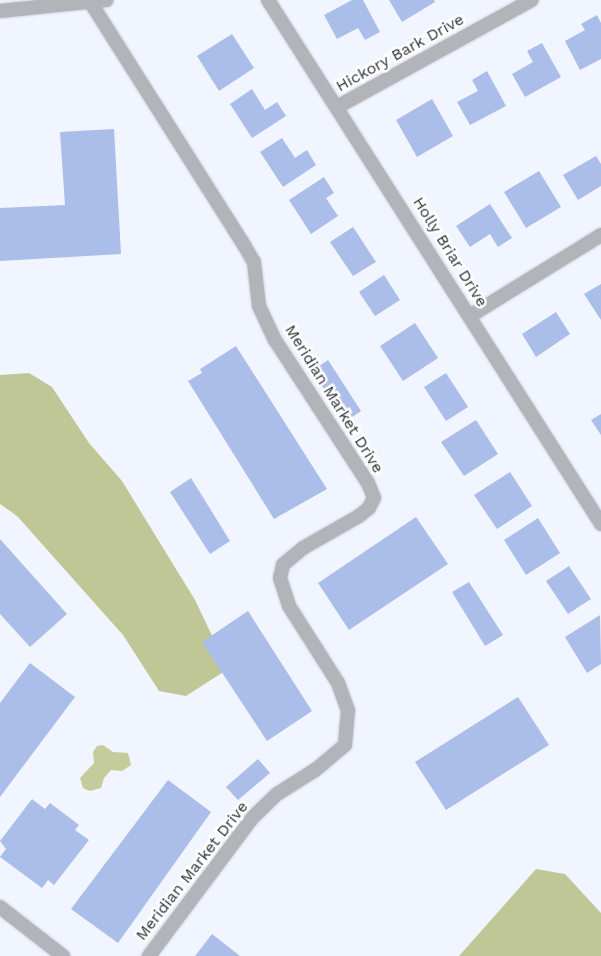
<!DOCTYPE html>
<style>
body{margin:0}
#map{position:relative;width:601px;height:956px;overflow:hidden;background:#f1f5ff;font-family:"Work Sans",sans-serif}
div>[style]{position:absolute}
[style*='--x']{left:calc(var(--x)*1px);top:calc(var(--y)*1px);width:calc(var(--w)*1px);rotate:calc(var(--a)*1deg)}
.forest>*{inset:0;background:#c0c797}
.water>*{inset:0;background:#c4cc9b}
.building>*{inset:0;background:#abbde9}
.roads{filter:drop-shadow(0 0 1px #cfd2dc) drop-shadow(0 0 1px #cfd2dc)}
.minor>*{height:14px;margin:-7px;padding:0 7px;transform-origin:7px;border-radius:7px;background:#b2b4b9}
span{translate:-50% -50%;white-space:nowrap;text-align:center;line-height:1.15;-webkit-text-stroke:5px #fff;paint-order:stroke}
.street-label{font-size:16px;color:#33353a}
</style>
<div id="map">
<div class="forest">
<i style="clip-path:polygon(29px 373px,52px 387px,89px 443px,122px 481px,195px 600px,228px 669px,186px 696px,159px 691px,123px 635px,17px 516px,0 504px,0 375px)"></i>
<i style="clip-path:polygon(536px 869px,565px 874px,601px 913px,601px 956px,459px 956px)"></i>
</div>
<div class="water">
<i style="clip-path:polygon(103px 745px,113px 752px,128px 753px,131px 765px,122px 771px,111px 770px,104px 778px,101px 788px,90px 791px,83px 788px,80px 778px,94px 763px,93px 752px,97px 746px)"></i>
</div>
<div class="building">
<i style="clip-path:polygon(352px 0,363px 0,380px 32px,365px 40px,358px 28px,337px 39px,324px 15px)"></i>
<i style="clip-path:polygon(389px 0,434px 0,435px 2px,402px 22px)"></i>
<i style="clip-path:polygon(597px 15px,601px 23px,601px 59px,580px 70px,565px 41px,585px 30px,581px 24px)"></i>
<i style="clip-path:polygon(232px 34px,254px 68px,219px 91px,197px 56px)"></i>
<i style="clip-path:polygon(542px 43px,561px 77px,525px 97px,512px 74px,533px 62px,527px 51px)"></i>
<i style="clip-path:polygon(487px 71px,506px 106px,470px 125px,457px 102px,478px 91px,472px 80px)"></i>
<i style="clip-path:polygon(252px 89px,265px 110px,277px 102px,286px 116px,252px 138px,230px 104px)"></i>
<i style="clip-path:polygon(432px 99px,453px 136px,417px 157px,396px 120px)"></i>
<i style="clip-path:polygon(114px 129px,121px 254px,0 261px,0 208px,65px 205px,60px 132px)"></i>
<i style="clip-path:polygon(282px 138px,295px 158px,307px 150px,316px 165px,283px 187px,260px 152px)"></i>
<i style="clip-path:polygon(596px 156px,601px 164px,601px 186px,578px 200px,563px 175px)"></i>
<i style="clip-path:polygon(539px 171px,561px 207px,526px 228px,504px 192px)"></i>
<i style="clip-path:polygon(324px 177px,334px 193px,326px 198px,338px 216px,311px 234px,289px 200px)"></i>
<i style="clip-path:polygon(490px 204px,512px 238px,498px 247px,490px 234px,470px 247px,456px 226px)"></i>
<i style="clip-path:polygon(353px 227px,376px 262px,353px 276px,330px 242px)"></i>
<i style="clip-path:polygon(384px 275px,400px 300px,375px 316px,359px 292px)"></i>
<i style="clip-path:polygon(601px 284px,601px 320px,584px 294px)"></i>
<i style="clip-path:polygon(556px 312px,570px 334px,536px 357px,522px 334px)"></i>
<i style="clip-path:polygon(415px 323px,438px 358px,403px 381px,380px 346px)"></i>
<i style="clip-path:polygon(236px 346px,327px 489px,274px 519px,188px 381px,202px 373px,200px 369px)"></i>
<i style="clip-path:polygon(328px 360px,361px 411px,346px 421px,312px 371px)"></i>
<i style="clip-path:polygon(446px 373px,468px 407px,446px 421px,424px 387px)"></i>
<i style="clip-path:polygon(601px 414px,601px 435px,591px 420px)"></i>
<i style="clip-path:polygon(476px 420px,498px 454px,464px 476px,441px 442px)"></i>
<i style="clip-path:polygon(510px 472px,532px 506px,497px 529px,474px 495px)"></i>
<i style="clip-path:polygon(191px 478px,230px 541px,210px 554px,170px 492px)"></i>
<i style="clip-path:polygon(416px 517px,448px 564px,349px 630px,318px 583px)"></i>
<i style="clip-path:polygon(538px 518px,560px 553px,526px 575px,504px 540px)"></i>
<i style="clip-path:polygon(0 539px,67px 614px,30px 647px,0 614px)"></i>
<i style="clip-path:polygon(569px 566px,591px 599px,568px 614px,546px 581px)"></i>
<i style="clip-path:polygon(469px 582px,503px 635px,485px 646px,452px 592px)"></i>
<i style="clip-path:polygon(248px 611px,312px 711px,267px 741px,202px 642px)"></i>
<i style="clip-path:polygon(600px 615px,601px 664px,587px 673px,565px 637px)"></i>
<i style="clip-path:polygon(30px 663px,75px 697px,0 797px,0 703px)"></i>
<i style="clip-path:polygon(518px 697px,549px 745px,446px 810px,415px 762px)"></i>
<i style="clip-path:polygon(258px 759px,270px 773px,238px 800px,226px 787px)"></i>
<i style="clip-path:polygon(168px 780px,211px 812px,118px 943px,71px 909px)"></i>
<i style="clip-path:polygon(32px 799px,45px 809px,50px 803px,79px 825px,75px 830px,89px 840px,54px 885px,48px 880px,42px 888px,0 857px,6px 849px,0 841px)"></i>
<i style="clip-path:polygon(212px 934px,240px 956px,195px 956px)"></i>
</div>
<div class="roads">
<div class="minor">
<i style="--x:268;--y:0;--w:621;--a:57.56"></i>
<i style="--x:91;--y:3;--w:286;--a:57.7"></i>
<i style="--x:244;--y:245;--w:20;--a:60"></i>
<i style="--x:254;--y:262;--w:44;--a:83.5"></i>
<i style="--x:259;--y:306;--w:38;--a:65"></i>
<i style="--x:275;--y:340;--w:171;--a:57"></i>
<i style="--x:368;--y:483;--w:16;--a:68"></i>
<i style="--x:374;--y:498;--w:11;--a:117"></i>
<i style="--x:369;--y:508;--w:13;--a:141"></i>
<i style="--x:359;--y:516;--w:64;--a:150.3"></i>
<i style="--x:303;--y:548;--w:26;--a:140"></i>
<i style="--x:283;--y:565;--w:13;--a:103"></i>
<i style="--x:280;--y:578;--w:29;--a:72"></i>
<i style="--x:289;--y:606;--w:91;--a:57.5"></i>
<i style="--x:338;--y:683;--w:29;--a:70"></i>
<i style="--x:348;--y:710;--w:35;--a:95"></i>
<i style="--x:345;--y:745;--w:39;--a:140"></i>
<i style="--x:315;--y:770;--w:45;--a:147.7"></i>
<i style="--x:277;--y:794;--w:33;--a:136"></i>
<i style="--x:253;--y:817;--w:174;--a:126.8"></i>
<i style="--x:0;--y:11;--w:107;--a:-5.9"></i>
<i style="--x:337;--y:107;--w:222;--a:-28.8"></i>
<i style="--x:470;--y:316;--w:154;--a:-31.7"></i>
<i style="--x:0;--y:907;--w:80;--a:37.9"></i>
</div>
</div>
<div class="street-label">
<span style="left:400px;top:53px;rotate:-29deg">Hickory Bark Drive</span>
<span style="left:450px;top:252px;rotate:58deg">Holly Briar Drive</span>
<span style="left:334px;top:399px;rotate:58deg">Meridian Market Drive</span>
<span style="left:192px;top:871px;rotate:-52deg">Meridian Market Drive</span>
</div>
</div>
